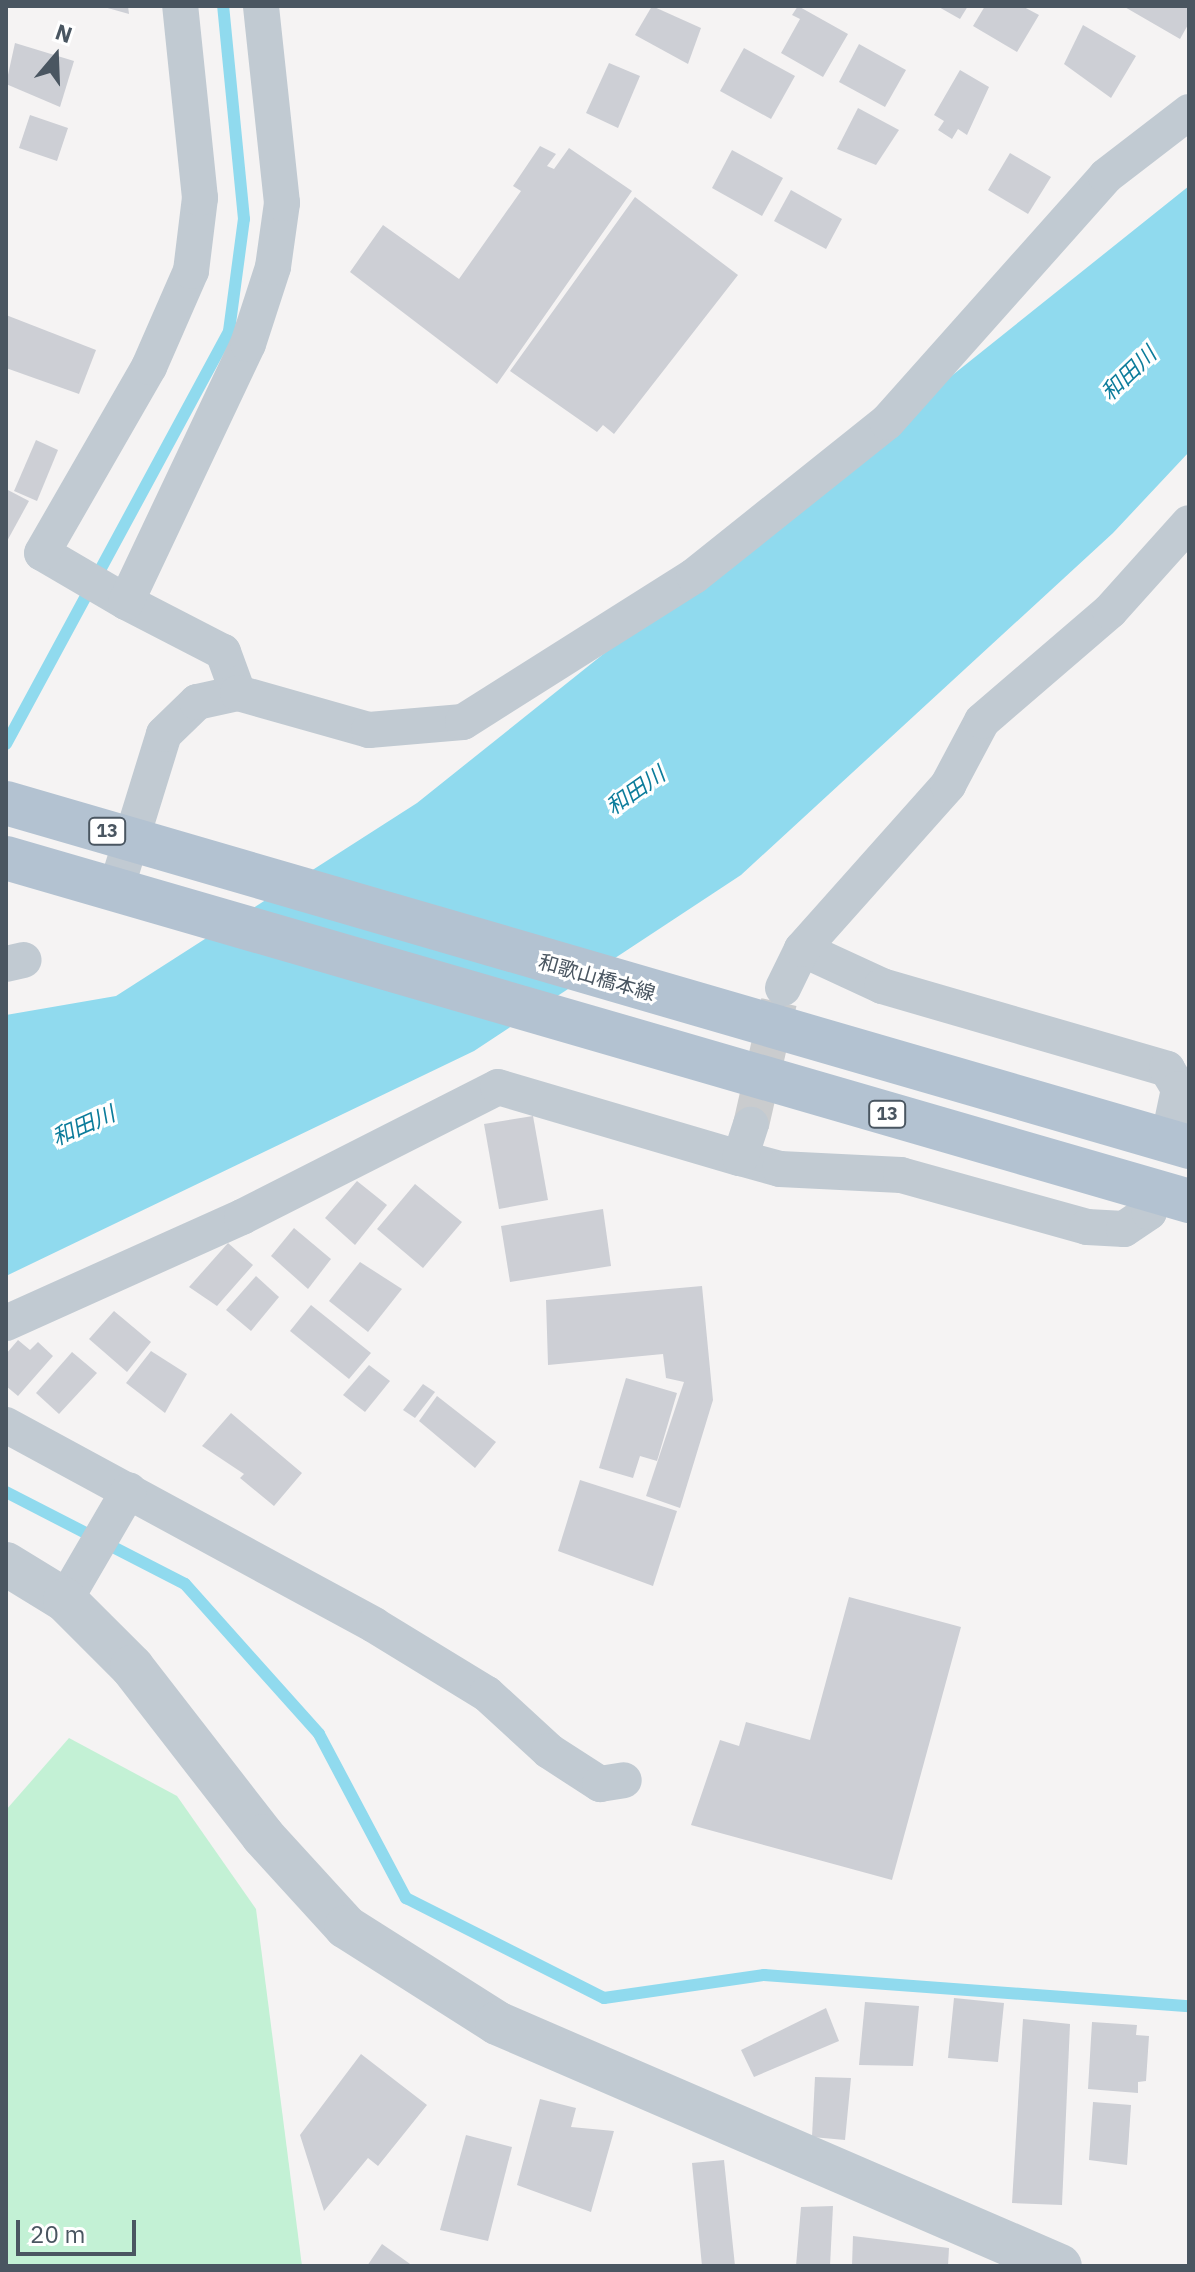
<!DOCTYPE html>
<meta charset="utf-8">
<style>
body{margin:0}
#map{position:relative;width:1195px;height:2272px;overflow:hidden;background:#f5f3f3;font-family:"IBM Plex Sans","Noto Sans JP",sans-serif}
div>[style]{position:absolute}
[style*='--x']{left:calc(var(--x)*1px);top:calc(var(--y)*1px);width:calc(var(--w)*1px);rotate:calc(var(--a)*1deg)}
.green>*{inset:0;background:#c3f1d5}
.water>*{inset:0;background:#90daee}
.stream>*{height:12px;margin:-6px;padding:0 6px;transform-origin:6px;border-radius:6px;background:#90daee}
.building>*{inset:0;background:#cdcfd5}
.minor-tunnel>*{height:36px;margin-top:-18px;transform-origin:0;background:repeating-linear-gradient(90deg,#caccce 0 36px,transparent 0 54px)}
.minor>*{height:36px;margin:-18px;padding:0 18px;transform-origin:18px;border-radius:18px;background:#c1cad2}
.tertiary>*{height:44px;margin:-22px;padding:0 22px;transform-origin:22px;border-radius:22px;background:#c1cad2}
.primary>*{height:44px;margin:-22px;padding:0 22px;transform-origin:22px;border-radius:22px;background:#b3c2d1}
span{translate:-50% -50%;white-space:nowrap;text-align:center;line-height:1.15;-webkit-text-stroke:6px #fff;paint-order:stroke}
.shield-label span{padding:2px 6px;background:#fff;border:2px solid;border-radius:6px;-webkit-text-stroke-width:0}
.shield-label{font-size:18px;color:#4a5661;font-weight:700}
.street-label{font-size:20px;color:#4a5661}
.water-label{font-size:22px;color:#0c7c9b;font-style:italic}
.frame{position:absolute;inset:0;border:8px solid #4a5661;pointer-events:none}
.north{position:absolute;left:16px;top:16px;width:80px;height:80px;-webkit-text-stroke:6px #fff;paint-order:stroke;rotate:19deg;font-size:22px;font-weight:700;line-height:32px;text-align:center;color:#4a5661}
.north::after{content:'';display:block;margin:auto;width:28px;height:36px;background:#4a5661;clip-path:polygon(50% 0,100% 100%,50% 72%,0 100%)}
.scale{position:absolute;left:16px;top:2220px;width:120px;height:36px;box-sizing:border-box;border:4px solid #4a5661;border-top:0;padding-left:10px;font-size:24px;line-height:28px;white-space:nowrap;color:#4a5661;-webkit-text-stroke:6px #fff;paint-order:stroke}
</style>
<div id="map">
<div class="green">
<i style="clip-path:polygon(69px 1738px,177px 1796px,256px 1909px,302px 2266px,6px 2266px,6px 1810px)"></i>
</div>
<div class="water">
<i style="clip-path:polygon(1189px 186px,1189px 452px,1113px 533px,741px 875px,474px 1051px,6px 1276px,6px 1015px,116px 996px,417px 803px)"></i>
</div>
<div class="stream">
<i style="--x:6;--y:744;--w:469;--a:-61.6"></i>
<i style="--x:229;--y:331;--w:113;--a:-82.4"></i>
<i style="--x:244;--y:219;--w:214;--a:-95.6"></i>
<i style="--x:6;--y:1492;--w:201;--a:27.2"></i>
<i style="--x:185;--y:1584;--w:201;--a:48.2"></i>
<i style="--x:319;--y:1734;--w:186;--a:62.1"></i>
<i style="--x:406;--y:1898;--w:222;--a:26.8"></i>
<i style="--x:604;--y:1998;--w:162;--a:-8.2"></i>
<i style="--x:764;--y:1975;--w:426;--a:4.2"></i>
</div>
<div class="building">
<i style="clip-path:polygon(104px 6px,128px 6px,129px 14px,104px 7px)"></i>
<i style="clip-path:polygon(652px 6px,701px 28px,688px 64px,635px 35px)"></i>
<i style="clip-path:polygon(798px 6px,848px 34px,823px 77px,781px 53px,800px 19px,792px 15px)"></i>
<i style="clip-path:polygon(937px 6px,968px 6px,960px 19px)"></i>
<i style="clip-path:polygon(985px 6px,1022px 6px,1039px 15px,1017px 52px,973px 26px)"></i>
<i style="clip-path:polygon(1123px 6px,1189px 6px,1189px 23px,1180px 39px)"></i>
<i style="clip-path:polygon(1083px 25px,1136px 56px,1111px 98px,1064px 64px)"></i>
<i style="clip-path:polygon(15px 43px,74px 61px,60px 107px,6px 84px)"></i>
<i style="clip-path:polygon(859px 44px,906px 70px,885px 107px,839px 82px)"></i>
<i style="clip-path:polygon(744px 48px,795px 76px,771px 119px,720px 91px)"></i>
<i style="clip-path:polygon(609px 63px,640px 76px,618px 128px,586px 113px)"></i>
<i style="clip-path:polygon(960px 70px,989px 87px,967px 135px,958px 129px,952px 139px,938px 130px,944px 121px,934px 115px)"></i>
<i style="clip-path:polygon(858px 108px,899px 130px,876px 165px,837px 149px)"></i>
<i style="clip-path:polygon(30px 115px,68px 128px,57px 161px,19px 148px)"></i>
<i style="clip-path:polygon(540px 146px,556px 154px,547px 166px,554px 169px,569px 148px,632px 191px,497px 384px,350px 272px,383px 225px,459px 279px,521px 191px,513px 186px)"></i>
<i style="clip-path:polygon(732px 150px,783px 178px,762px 216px,712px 188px)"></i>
<i style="clip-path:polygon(1010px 153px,1051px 177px,1028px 214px,988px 190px)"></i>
<i style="clip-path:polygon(791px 190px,842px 219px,826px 249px,774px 221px)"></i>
<i style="clip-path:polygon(635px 197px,738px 275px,614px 434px,603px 425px,597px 432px,510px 371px)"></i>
<i style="clip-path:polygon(6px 315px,96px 350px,79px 394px,6px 368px)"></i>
<i style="clip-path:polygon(36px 440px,58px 450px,37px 501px,14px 491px)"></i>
<i style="clip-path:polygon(6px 489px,29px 501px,6px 543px)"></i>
<i style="clip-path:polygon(533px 1116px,548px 1200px,499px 1209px,484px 1124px)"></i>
<i style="clip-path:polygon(357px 1181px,387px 1205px,355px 1245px,325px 1218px)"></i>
<i style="clip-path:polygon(415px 1184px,462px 1222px,423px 1268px,377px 1229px)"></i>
<i style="clip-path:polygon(603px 1209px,611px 1266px,510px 1282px,501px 1226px)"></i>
<i style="clip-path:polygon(294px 1228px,331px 1259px,308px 1289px,271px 1256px)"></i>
<i style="clip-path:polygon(228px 1243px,253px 1265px,217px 1306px,189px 1287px)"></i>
<i style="clip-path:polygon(360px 1262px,402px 1289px,368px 1332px,329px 1301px)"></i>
<i style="clip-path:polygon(256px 1276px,279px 1297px,251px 1331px,226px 1310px)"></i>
<i style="clip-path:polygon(702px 1286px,713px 1400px,680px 1508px,646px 1496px,684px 1382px,666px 1378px,663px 1354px,548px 1365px,546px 1300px)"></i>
<i style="clip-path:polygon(311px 1305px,371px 1353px,349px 1379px,290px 1331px)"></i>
<i style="clip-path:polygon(114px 1311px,151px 1342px,127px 1372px,89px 1339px)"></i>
<i style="clip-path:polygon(18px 1340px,30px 1350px,38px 1342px,53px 1356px,18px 1396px,6px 1386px,6px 1354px)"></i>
<i style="clip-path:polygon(151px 1351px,187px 1374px,165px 1413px,126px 1383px)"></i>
<i style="clip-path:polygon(72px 1352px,97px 1373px,59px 1414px,36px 1393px)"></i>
<i style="clip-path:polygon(369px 1365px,390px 1381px,365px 1412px,343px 1395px)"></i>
<i style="clip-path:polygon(626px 1378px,677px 1393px,657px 1461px,640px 1456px,633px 1478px,599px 1468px)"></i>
<i style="clip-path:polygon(423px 1384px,435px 1392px,415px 1418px,403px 1410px)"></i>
<i style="clip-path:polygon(437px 1396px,496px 1442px,475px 1468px,419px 1421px)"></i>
<i style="clip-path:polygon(231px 1413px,302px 1473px,274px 1506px,240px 1478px,244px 1474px,202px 1446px)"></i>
<i style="clip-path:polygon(580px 1480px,677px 1511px,653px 1586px,558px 1551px)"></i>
<i style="clip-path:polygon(849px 1597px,961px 1627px,892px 1880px,691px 1825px,720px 1740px,739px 1746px,746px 1722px,810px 1740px)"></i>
<i style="clip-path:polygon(954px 1998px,1004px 2003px,998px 2062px,948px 2058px)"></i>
<i style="clip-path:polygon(865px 2002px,919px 2006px,913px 2066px,859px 2065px)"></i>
<i style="clip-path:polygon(826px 2008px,839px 2041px,754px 2077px,741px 2050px)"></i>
<i style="clip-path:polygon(1023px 2019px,1070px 2024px,1062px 2205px,1012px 2203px)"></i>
<i style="clip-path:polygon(1092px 2022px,1137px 2025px,1136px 2035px,1149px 2036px,1146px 2081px,1138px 2082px,1138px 2093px,1088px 2089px)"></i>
<i style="clip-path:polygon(361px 2054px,427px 2105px,378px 2166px,368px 2158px,324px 2211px,300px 2135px)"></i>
<i style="clip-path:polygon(815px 2077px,851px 2078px,845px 2140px,812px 2137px)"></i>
<i style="clip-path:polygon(540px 2099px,576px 2108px,571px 2127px,614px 2131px,591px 2212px,517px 2185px)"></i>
<i style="clip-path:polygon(1093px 2102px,1131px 2105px,1127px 2165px,1089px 2160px)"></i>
<i style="clip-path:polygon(466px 2135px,512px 2147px,488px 2241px,440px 2230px)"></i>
<i style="clip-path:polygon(724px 2160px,735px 2266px,702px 2266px,692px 2163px)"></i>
<i style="clip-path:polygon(833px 2206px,830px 2266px,796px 2266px,801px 2207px)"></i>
<i style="clip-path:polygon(853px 2236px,949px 2248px,948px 2266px,852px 2266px)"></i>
<i style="clip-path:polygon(382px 2244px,413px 2266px,367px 2266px)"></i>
</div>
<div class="minor-tunnel">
<i style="--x:751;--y:1125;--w:126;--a:-77.2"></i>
</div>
<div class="minor">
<i style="--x:126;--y:602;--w:97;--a:-149.7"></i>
<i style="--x:42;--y:553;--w:215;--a:-60.1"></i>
<i style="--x:149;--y:367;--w:105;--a:-66.4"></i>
<i style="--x:191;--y:271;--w:74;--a:-83"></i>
<i style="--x:200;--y:198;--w:193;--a:-95.9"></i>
<i style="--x:238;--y:693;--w:44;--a:-110.1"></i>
<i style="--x:223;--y:652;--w:109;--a:-152.7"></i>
<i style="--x:126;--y:602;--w:285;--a:-64.7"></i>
<i style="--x:248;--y:344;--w:81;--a:-72"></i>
<i style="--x:273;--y:267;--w:65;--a:-82"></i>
<i style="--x:282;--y:203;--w:198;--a:-96.1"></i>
<i style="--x:116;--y:889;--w:162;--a:-72.8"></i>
<i style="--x:164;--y:734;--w:46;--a:-44.1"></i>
<i style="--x:197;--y:702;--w:42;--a:-12.4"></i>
<i style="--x:238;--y:693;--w:136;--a:15.8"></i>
<i style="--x:369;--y:730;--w:94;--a:-4.9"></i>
<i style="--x:463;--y:722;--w:273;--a:-32.3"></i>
<i style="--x:694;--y:576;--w:247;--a:-38.6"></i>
<i style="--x:887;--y:422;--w:329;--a:-48.3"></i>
<i style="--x:1106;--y:176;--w:105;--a:-37.6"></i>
<i style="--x:802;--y:949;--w:88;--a:24.8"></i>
<i style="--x:882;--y:986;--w:297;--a:16.2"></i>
<i style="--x:1167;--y:1069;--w:23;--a:59"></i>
<i style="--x:1179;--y:1089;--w:53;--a:101.9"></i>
<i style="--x:6;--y:964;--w:18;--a:-13"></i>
<i style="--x:783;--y:988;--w:43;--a:-64"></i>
<i style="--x:802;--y:949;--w:220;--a:-48.3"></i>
<i style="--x:948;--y:785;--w:72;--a:-62"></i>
<i style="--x:982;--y:721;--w:169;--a:-40.7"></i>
<i style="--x:1110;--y:611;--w:118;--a:-48.1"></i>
<i style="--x:740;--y:1158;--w:41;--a:15.4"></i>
<i style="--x:780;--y:1169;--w:121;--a:2.8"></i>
<i style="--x:901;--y:1175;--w:193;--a:15.6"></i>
<i style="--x:1087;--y:1227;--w:37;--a:3"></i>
<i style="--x:1124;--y:1229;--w:30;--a:-34"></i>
<i style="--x:1149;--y:1212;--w:22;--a:-72"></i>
<i style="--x:6;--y:1323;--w:259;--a:-24.2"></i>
<i style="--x:242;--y:1217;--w:287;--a:-26.9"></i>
<i style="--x:498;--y:1087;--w:252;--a:16.4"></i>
<i style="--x:740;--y:1158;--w:35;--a:-72"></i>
<i style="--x:6;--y:1425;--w:419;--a:28.5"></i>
<i style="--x:374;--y:1625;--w:132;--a:31.4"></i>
<i style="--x:487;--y:1694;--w:84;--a:42.6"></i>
<i style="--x:549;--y:1751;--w:61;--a:32.9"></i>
<i style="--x:600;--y:1784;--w:24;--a:-9"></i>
<i style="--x:65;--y:1600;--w:127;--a:-59.8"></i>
</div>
<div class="tertiary">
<i style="--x:6;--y:1564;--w:69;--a:31.4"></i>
<i style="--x:65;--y:1600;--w:95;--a:45"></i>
<i style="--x:132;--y:1667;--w:214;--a:52.2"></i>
<i style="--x:263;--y:1836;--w:123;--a:47.6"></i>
<i style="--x:346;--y:1927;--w:179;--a:32.4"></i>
<i style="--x:497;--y:2023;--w:613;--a:23.35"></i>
</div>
<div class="primary">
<i style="--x:6;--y:803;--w:1232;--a:16.21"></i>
<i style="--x:6;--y:858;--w:1232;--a:16.17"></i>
</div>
<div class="shield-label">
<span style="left:107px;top:831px">13</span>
<span style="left:887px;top:1114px">13</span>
</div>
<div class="street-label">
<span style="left:597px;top:977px;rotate:16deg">和歌山橋本線</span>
</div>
<div class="water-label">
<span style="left:1128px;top:373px;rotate:-44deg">和田川</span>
<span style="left:635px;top:790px;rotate:-35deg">和田川</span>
<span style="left:83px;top:1125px;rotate:-24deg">和田川</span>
</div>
<div class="frame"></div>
<div class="north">N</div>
<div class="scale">20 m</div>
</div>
